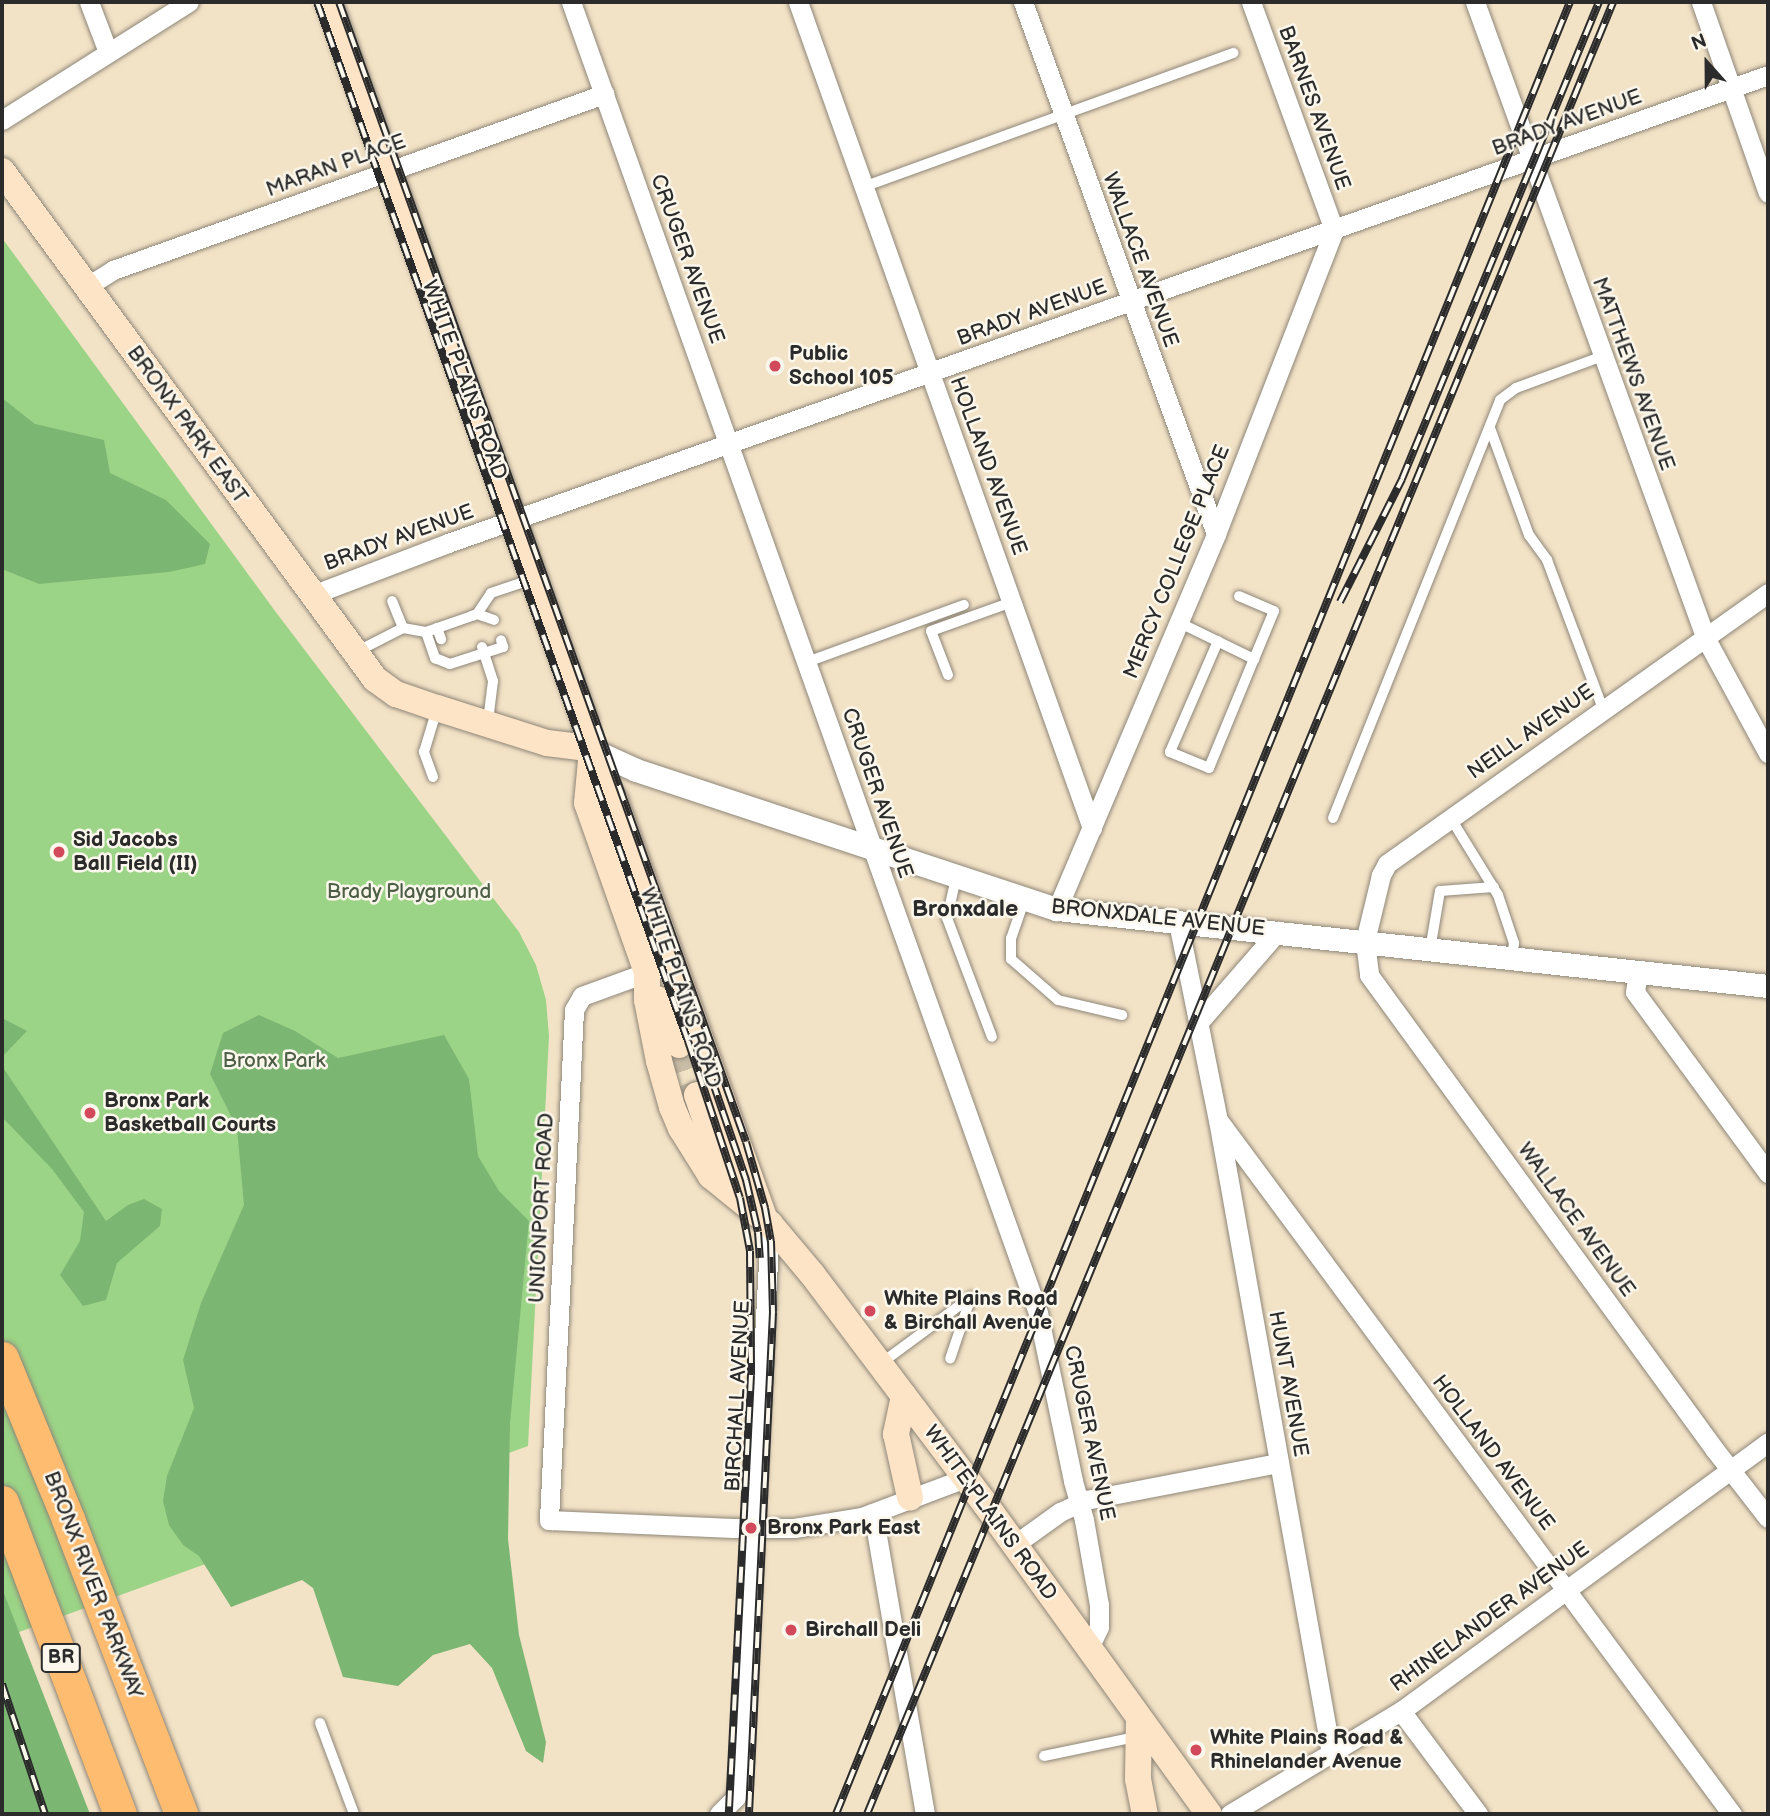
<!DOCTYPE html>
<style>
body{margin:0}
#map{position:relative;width:1770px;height:1816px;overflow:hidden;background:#f2e2c6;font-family:"Balsamiq Sans",sans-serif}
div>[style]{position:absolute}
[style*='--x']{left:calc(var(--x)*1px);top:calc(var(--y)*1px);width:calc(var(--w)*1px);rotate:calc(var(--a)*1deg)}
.green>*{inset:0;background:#9bd486}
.forest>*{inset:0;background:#7cb673}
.secondary-tunnel>*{height:26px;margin-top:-13px;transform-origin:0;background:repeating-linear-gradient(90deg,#cabda7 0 26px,transparent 0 39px)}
.roads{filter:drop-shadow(0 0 2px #8e8678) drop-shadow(0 0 2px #8e8678)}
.service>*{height:10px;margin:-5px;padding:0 5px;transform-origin:5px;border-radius:5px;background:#fff}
.minor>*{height:19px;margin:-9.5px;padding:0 9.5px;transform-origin:9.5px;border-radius:9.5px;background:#fff}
.tertiary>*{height:23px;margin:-11.5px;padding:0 11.5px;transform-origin:11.5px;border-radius:11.5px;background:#fff}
.secondary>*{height:26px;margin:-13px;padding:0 13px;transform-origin:13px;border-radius:13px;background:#fee4c6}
.motorway>*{height:33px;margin:-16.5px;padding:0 16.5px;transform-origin:16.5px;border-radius:16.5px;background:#fdbc70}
.rail>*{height:8px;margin-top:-4px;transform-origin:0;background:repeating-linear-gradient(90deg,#fbf7ec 0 16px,#2b2b2b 0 32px);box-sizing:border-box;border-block:2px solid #2b2b2b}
.dots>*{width:19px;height:19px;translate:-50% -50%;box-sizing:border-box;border:4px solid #fbf7ec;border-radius:50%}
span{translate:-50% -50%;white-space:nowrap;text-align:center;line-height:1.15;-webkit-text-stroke:5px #fbf7ec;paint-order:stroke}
.shield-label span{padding:2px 5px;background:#fbf7ec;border:2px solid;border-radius:5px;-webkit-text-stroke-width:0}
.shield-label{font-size:19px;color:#2b2b2b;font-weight:700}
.street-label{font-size:21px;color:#2b2b2b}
.poi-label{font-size:21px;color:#2b2b2b;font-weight:700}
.left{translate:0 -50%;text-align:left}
.park-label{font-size:21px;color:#4d5e46}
.neighbourhood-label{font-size:23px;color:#2b2b2b;font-weight:700}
.frame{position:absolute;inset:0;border:4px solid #2b2b2b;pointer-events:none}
.north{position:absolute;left:1672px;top:28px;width:70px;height:70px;-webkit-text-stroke:5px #fbf7ec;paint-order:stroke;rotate:339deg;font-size:19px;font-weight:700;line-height:28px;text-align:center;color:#2b2b2b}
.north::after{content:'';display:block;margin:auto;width:24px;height:32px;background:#2b2b2b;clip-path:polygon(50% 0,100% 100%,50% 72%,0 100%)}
</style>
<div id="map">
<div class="green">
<i style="clip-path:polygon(2px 238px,275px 611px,519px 932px,536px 965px,546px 1000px,549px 1036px,528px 1446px,11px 1635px,2px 1814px)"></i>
</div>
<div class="forest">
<i style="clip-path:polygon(2px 398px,35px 424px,104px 440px,110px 473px,166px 500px,210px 544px,205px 564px,169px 572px,39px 584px,2px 569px)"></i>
<i style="clip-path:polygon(259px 1015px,295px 1031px,338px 1058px,444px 1035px,469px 1079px,478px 1156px,499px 1191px,529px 1221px,510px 1423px,508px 1539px,519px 1635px,546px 1742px,543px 1763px,526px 1751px,492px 1668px,470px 1644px,433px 1655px,398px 1686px,343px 1677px,313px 1588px,302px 1580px,231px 1607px,199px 1556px,183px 1545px,169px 1525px,163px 1501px,167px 1476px,194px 1408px,183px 1360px,201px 1303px,244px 1205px,237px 1128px,210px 1074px,223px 1033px)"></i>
<i style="clip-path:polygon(2px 1018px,27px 1031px,2px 1057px)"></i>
<i style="clip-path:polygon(2px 1066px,106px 1221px,128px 1205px,144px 1199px,162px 1209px,160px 1226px,117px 1263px,106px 1300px,83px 1306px,60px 1275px,80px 1241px,84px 1212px,52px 1169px,2px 1117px)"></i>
<i style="clip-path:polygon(2px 1588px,5px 1596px,90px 1814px,2px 1814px)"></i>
</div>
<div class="secondary-tunnel">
<i style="--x:679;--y:1045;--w:53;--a:70.2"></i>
</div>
<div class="roads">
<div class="service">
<i style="--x:863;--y:187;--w:394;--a:-19.9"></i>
<i style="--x:1490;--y:428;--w:114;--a:70"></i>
<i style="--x:1529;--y:535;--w:31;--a:54"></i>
<i style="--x:1547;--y:560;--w:159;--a:69.4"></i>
<i style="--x:477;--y:614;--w:18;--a:19"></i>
<i style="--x:1178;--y:622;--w:85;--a:26"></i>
<i style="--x:1254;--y:659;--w:52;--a:-67.4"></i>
<i style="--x:1274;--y:611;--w:38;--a:-157"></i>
<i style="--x:403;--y:628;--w:23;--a:10"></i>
<i style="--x:426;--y:632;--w:49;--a:-19.2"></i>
<i style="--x:472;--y:616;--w:5;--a:-22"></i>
<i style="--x:477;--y:614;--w:25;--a:-56"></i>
<i style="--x:491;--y:593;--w:44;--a:-18.4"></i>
<i style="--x:437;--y:628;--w:12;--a:70"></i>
<i style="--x:426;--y:632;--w:28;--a:71"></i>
<i style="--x:435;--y:658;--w:16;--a:22"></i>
<i style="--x:450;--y:664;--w:56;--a:-17.8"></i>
<i style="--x:503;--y:647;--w:7;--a:-106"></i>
<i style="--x:1218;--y:641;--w:121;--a:113.4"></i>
<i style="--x:1170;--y:752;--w:42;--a:22.3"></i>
<i style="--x:1209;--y:768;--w:118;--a:-67.6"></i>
<i style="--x:482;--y:647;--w:36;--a:72"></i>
<i style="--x:493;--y:681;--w:40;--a:97.1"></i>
<i style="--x:358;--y:651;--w:51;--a:-27.1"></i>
<i style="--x:403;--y:628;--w:29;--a:-112"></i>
<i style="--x:807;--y:662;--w:167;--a:-20"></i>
<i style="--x:948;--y:675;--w:47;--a:-111.1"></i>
<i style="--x:931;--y:631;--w:86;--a:-19.7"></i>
<i style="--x:433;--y:777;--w:27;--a:-110"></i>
<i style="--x:424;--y:752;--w:45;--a:-73.2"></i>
<i style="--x:1450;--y:817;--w:92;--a:58.4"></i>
<i style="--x:1498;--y:895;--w:51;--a:71.6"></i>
<i style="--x:1514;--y:943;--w:14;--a:98"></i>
<i style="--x:1333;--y:818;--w:450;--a:-68.2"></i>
<i style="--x:1500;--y:400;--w:20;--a:-37"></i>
<i style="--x:1516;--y:388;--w:93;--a:-20.2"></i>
<i style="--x:956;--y:878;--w:41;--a:102.7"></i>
<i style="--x:947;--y:918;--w:127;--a:69.3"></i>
<i style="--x:1024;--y:901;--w:39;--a:109"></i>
<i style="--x:1011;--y:938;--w:21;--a:90"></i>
<i style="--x:1011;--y:959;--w:62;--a:41.1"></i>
<i style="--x:1058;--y:1000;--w:66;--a:13.2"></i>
<i style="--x:1430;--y:950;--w:60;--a:-80.4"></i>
<i style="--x:1440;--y:891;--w:54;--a:-4.2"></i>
<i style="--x:880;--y:1364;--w:113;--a:-36.4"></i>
<i style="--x:971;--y:1297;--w:65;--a:108.7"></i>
<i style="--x:320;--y:1723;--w:97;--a:69.5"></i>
<i style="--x:1044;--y:1756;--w:94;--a:-11.7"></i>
</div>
<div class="minor">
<i style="--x:89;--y:2;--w:53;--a:69.2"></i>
<i style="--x:571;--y:2;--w:1392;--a:70.39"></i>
<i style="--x:1038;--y:1313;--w:172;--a:78.2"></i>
<i style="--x:1073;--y:1481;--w:41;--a:74.2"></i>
<i style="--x:1084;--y:1520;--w:86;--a:80"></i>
<i style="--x:1099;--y:1605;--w:22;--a:90"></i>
<i style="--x:1099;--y:1627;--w:25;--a:116"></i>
<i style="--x:798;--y:2;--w:877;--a:70.41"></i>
<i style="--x:1023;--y:2;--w:566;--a:70.06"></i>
<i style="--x:1475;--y:2;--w:678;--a:70.07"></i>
<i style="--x:1706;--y:639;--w:130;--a:61.5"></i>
<i style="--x:1701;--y:2;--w:202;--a:70.7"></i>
<i style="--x:2;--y:120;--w:221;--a:-32.3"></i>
<i style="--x:86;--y:287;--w:32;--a:-32"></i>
<i style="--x:113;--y:270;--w:522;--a:-19.72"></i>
<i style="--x:1768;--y:593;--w:468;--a:144.6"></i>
<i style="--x:1387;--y:864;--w:13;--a:119"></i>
<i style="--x:1381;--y:875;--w:68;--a:103.6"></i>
<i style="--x:1365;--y:941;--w:34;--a:83"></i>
<i style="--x:1369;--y:975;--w:588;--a:53.93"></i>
<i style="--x:1715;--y:1450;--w:86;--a:52.1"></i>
<i style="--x:312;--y:595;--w:146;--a:-20.9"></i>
<i style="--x:448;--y:543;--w:1401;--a:-19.52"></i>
<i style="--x:1057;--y:909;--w:407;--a:-67"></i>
<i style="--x:1216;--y:534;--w:326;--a:-68.8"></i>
<i style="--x:1334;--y:230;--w:243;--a:-110"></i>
<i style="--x:1178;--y:922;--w:202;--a:78.6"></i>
<i style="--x:1218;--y:1120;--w:643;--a:79.88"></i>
<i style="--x:656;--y:969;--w:79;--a:160"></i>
<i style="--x:582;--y:996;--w:16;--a:120"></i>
<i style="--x:574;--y:1010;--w:511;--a:92.81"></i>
<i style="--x:549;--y:1520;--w:184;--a:2.5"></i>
<i style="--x:733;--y:1528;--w:61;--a:0"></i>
<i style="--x:794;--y:1528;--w:69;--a:-9.2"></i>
<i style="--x:862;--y:1517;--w:110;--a:-20.7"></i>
<i style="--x:1638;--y:971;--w:21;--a:98"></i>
<i style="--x:1635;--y:992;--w:225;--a:53.7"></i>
<i style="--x:1199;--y:1022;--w:121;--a:-49"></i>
<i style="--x:1218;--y:1120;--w:864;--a:53.48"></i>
<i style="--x:873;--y:1513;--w:305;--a:80.2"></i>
<i style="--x:1014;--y:1545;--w:57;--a:-35.7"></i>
<i style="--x:1060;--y:1512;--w:29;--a:-25"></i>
<i style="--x:1086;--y:1500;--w:196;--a:-10.9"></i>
<i style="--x:1401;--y:1711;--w:129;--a:53.2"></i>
<i style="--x:719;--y:1814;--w:24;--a:-45"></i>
<i style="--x:736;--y:1797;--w:24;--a:-78"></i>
<i style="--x:741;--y:1774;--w:551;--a:-86.98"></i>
<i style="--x:1230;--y:1814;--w:200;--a:-31.1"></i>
<i style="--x:1401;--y:1711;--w:455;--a:-36.2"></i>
</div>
<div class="tertiary">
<i style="--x:588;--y:748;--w:53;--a:24.6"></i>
<i style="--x:636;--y:770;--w:443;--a:18.3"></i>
<i style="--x:1057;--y:909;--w:715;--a:6.18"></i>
</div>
<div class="secondary">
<i style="--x:329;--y:2;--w:762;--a:70.38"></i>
<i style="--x:585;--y:720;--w:41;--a:81.7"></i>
<i style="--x:591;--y:761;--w:47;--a:59"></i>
<i style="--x:615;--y:801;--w:443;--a:70.3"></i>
<i style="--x:2;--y:171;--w:630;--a:53.71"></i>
<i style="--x:375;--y:679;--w:26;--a:36"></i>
<i style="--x:396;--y:694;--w:43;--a:18.9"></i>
<i style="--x:437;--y:708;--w:115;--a:17.7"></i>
<i style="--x:547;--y:743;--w:41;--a:7"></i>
<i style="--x:591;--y:761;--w:42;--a:95.4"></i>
<i style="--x:587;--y:803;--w:179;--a:70.5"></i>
<i style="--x:647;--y:972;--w:28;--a:90"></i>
<i style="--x:647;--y:1000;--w:62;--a:78.9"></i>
<i style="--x:659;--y:1061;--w:48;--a:74.2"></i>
<i style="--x:672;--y:1107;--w:23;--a:67"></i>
<i style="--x:681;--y:1128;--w:57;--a:58"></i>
<i style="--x:711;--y:1176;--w:76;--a:39.1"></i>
<i style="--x:770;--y:1224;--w:65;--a:50"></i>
<i style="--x:812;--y:1274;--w:289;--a:53"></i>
<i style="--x:986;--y:1505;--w:381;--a:54.2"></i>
<i style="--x:657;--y:999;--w:51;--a:64.4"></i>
<i style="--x:697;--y:1095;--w:58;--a:70.9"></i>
<i style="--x:716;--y:1150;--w:38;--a:62"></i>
<i style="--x:904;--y:1396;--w:39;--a:102"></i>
<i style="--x:896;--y:1434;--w:65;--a:77.5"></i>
<i style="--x:1139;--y:1719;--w:60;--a:91"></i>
<i style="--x:1138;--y:1779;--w:36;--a:79"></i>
</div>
<div class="motorway">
<i style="--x:2;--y:1358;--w:174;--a:67.7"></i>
<i style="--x:68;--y:1519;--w:316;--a:69"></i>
<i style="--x:2;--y:1502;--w:334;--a:69.3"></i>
</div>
</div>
<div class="rail">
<i style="--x:317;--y:2;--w:1103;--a:70.35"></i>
<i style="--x:688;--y:1041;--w:165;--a:71.7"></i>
<i style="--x:740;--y:1198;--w:54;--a:79.3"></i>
<i style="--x:750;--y:1251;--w:124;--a:89.5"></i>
<i style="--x:751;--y:1375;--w:440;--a:92.9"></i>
<i style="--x:339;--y:2;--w:1210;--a:70.35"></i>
<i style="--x:746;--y:1142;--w:69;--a:73.9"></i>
<i style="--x:765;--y:1208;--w:34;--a:80"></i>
<i style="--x:771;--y:1241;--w:71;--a:88.4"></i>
<i style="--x:773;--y:1312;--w:503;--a:92.74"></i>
<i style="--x:1340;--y:602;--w:138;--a:-63.2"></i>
<i style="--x:1402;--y:479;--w:516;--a:-67.56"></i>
<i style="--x:712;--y:1080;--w:106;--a:71.2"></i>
<i style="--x:746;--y:1180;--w:53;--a:77"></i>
<i style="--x:758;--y:1232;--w:26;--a:86"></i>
<i style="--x:2;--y:1684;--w:137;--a:71.7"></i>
<i style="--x:836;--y:1814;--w:1955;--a:-67.95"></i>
<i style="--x:867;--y:1814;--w:1960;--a:-67.62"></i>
</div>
<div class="dots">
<i style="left:775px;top:366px;background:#d1495b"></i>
<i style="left:59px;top:852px;background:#d1495b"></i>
<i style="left:90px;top:1113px;background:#d1495b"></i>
<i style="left:870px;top:1311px;background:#d1495b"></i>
<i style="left:751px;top:1528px;background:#d1495b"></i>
<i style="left:791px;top:1630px;background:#d1495b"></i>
<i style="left:1196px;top:1750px;background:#d1495b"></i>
</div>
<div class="shield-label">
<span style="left:61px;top:1658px">BR</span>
</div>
<div class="street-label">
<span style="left:1314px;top:108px;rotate:70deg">BARNES AVENUE</span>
<span style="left:1567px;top:123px;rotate:-20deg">BRADY AVENUE</span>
<span style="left:336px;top:166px;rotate:-20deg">MARAN PLACE</span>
<span style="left:687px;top:259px;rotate:70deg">CRUGER AVENUE</span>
<span style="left:1140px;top:260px;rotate:70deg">WALLACE AVENUE</span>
<span style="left:1032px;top:313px;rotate:-20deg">BRADY AVENUE</span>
<span style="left:1633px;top:374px;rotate:70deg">MATTHEWS AVENUE</span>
<span style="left:464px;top:380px;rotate:70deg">WHITE PLAINS ROAD</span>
<span style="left:187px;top:425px;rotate:54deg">BRONX PARK EAST</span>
<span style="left:988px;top:466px;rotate:70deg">HOLLAND AVENUE</span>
<span style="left:399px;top:538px;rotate:-20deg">BRADY AVENUE</span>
<span style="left:1177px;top:562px;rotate:-68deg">MERCY COLLEGE PLACE</span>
<span style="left:1531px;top:732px;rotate:-35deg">NEILL AVENUE</span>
<span style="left:877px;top:793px;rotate:71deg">CRUGER AVENUE</span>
<span style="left:1158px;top:918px;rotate:6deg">BRONXDALE AVENUE</span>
<span style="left:680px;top:988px;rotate:71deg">WHITE PLAINS ROAD</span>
<span style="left:542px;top:1208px;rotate:-87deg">UNIONPORT ROAD</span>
<span style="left:1576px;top:1220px;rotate:54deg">WALLACE AVENUE</span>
<span style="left:1288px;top:1384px;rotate:80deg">HUNT AVENUE</span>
<span style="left:738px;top:1396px;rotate:-87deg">BIRCHALL AVENUE</span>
<span style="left:1089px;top:1433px;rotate:78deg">CRUGER AVENUE</span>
<span style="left:1493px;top:1453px;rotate:53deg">HOLLAND AVENUE</span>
<span style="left:990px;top:1513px;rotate:54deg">WHITE PLAINS ROAD</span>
<span style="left:93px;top:1585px;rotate:69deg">BRONX RIVER PARKWAY</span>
<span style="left:1490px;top:1617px;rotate:-36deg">RHINELANDER AVENUE</span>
</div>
<div class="poi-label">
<span class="left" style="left:789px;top:366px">Public<br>School 105</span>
<span class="left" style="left:73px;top:852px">Sid Jacobs<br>Ball Field (II)</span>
<span class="left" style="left:104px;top:1113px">Bronx Park<br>Basketball Courts</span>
<span class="left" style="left:884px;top:1311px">White Plains Road<br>&amp; Birchall Avenue</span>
<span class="left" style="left:767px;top:1528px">Bronx Park East</span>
<span class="left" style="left:805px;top:1630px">Birchall Deli</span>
<span class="left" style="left:1210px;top:1750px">White Plains Road &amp;<br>Rhinelander Avenue</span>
</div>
<div class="park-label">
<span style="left:409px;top:892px">Brady Playground</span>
<span style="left:274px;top:1061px">Bronx Park</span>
</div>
<div class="neighbourhood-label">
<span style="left:965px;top:909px">Bronxdale</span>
</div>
<div class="frame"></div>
<div class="north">N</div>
</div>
